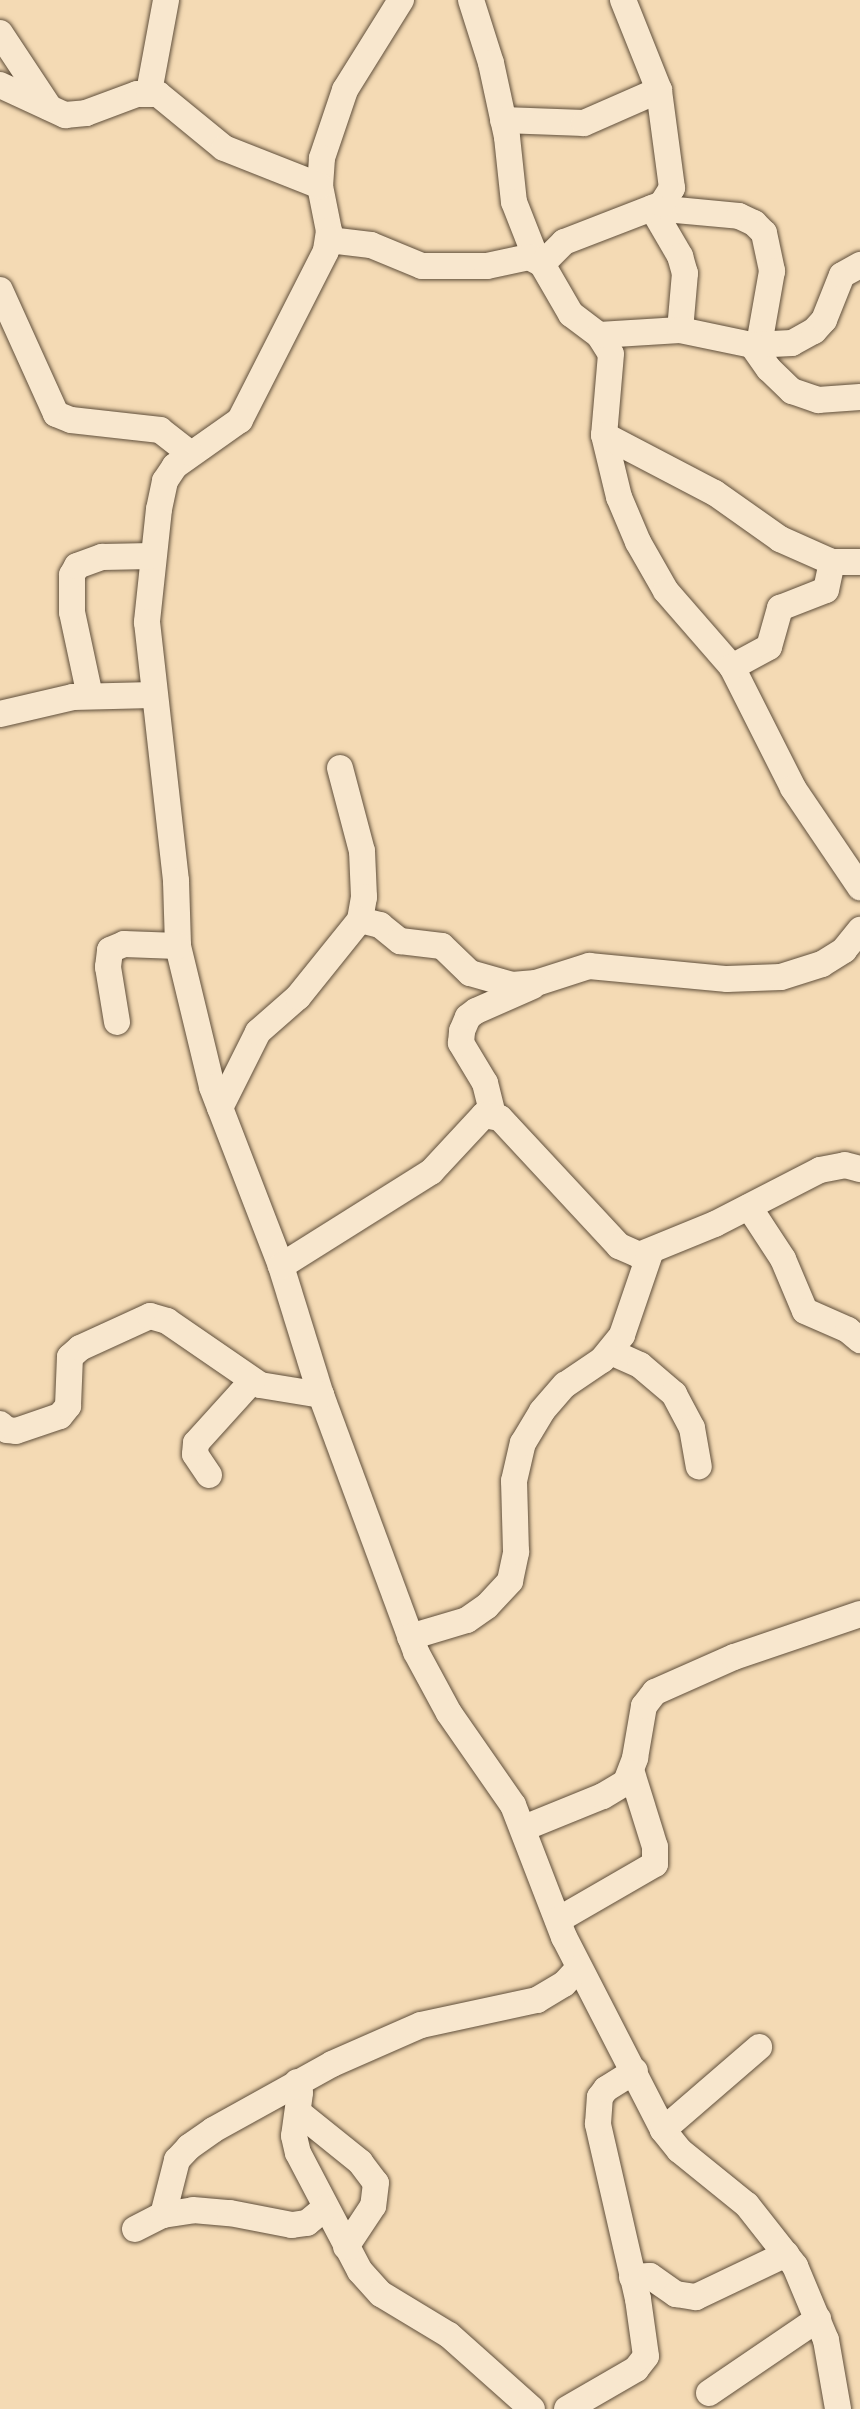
<!DOCTYPE html>
<style>
body{margin:0}
#map{position:relative;width:860px;height:2409px;overflow:hidden;background:#f4dab4;font-family:"IM FELL Great Primer",serif}
div>[style]{position:absolute}
[style*='--x']{left:calc(var(--x)*1px);top:calc(var(--y)*1px);width:calc(var(--w)*1px);rotate:calc(var(--a)*1deg)}
.roads{filter:drop-shadow(0 0 2px #604f3b) drop-shadow(0 0 2px #604f3b)}
.minor>*{height:26px;margin:-13px;padding:0 13px;transform-origin:13px;border-radius:13px;background:#f8e7ce}
span{translate:-50% -50%;white-space:nowrap;text-align:center;line-height:1.15;-webkit-text-stroke:4.5px #f8e7ce;paint-order:stroke}
</style>
<div id="map">
<div class="roads">
<div class="minor">
<i style="--x:401;--y:0;--w:106;--a:121.9"></i>
<i style="--x:345;--y:90;--w:72;--a:108.7"></i>
<i style="--x:322;--y:158;--w:28;--a:94"></i>
<i style="--x:320;--y:186;--w:46;--a:78.7"></i>
<i style="--x:329;--y:231;--w:20;--a:99"></i>
<i style="--x:326;--y:251;--w:190;--a:117"></i>
<i style="--x:240;--y:420;--w:80;--a:144.7"></i>
<i style="--x:175;--y:466;--w:18;--a:124"></i>
<i style="--x:165;--y:481;--w:29;--a:102"></i>
<i style="--x:159;--y:509;--w:114;--a:96.1"></i>
<i style="--x:147;--y:622;--w:261;--a:83.6"></i>
<i style="--x:176;--y:881;--w:65;--a:88.2"></i>
<i style="--x:178;--y:946;--w:145;--a:76.4"></i>
<i style="--x:212;--y:1087;--w:192;--a:68.9"></i>
<i style="--x:281;--y:1266;--w:135;--a:72.8"></i>
<i style="--x:321;--y:1395;--w:274;--a:69.7"></i>
<i style="--x:416;--y:1652;--w:69;--a:61.6"></i>
<i style="--x:449;--y:1713;--w:112;--a:55.2"></i>
<i style="--x:513;--y:1805;--w:142;--a:68.9"></i>
<i style="--x:564;--y:1937;--w:217;--a:62.8"></i>
<i style="--x:663;--y:2130;--w:26;--a:51"></i>
<i style="--x:679;--y:2150;--w:87;--a:39"></i>
<i style="--x:747;--y:2205;--w:78;--a:51.8"></i>
<i style="--x:795;--y:2266;--w:80;--a:67.3"></i>
<i style="--x:826;--y:2340;--w:70;--a:80.1"></i>
<i style="--x:471;--y:0;--w:66;--a:72.4"></i>
<i style="--x:491;--y:63;--w:76;--a:77.8"></i>
<i style="--x:507;--y:137;--w:65;--a:83.9"></i>
<i style="--x:514;--y:202;--w:60;--a:68.6"></i>
<i style="--x:0;--y:33;--w:89;--a:56.5"></i>
<i style="--x:0;--y:85;--w:72;--a:24.8"></i>
<i style="--x:65;--y:115;--w:21;--a:-5"></i>
<i style="--x:86;--y:113;--w:54;--a:-20.4"></i>
<i style="--x:137;--y:94;--w:21;--a:0"></i>
<i style="--x:158;--y:94;--w:85;--a:39.3"></i>
<i style="--x:224;--y:148;--w:103;--a:21.6"></i>
<i style="--x:149;--y:92;--w:94;--a:-79.5"></i>
<i style="--x:503;--y:120;--w:81;--a:2.1"></i>
<i style="--x:584;--y:123;--w:82;--a:-23.7"></i>
<i style="--x:662;--y:204;--w:15;--a:23"></i>
<i style="--x:676;--y:210;--w:63;--a:5.4"></i>
<i style="--x:739;--y:216;--w:17;--a:25"></i>
<i style="--x:754;--y:223;--w:14;--a:45"></i>
<i style="--x:764;--y:233;--w:39;--a:78"></i>
<i style="--x:772;--y:271;--w:75;--a:100"></i>
<i style="--x:652;--y:208;--w:56;--a:59.7"></i>
<i style="--x:680;--y:256;--w:18;--a:74"></i>
<i style="--x:685;--y:273;--w:57;--a:95"></i>
<i style="--x:329;--y:240;--w:42;--a:6.8"></i>
<i style="--x:371;--y:245;--w:55;--a:22.4"></i>
<i style="--x:422;--y:266;--w:65;--a:0"></i>
<i style="--x:487;--y:266;--w:43;--a:-12.1"></i>
<i style="--x:529;--y:257;--w:15;--a:28"></i>
<i style="--x:542;--y:264;--w:58;--a:59.9"></i>
<i style="--x:571;--y:314;--w:35;--a:37"></i>
<i style="--x:599;--y:335;--w:22;--a:58"></i>
<i style="--x:611;--y:354;--w:81;--a:94.9"></i>
<i style="--x:604;--y:435;--w:64;--a:76.4"></i>
<i style="--x:619;--y:497;--w:49;--a:67.1"></i>
<i style="--x:638;--y:542;--w:56;--a:60.3"></i>
<i style="--x:666;--y:591;--w:101;--a:49"></i>
<i style="--x:732;--y:667;--w:136;--a:63.2"></i>
<i style="--x:793;--y:788;--w:120;--a:55.9"></i>
<i style="--x:542;--y:264;--w:31;--a:-45"></i>
<i style="--x:564;--y:242;--w:105;--a:-21.2"></i>
<i style="--x:662;--y:204;--w:19;--a:-58"></i>
<i style="--x:672;--y:188;--w:99;--a:-97.6"></i>
<i style="--x:659;--y:90;--w:97;--a:-111.8"></i>
<i style="--x:0;--y:290;--w:136;--a:65.7"></i>
<i style="--x:56;--y:414;--w:16;--a:22"></i>
<i style="--x:71;--y:420;--w:90;--a:6.4"></i>
<i style="--x:160;--y:430;--w:37;--a:38"></i>
<i style="--x:599;--y:335;--w:81;--a:-3.5"></i>
<i style="--x:680;--y:330;--w:74;--a:11.8"></i>
<i style="--x:752;--y:345;--w:40;--a:-2.9"></i>
<i style="--x:792;--y:343;--w:25;--a:-29"></i>
<i style="--x:814;--y:331;--w:15;--a:-48"></i>
<i style="--x:824;--y:320;--w:48;--a:-68.2"></i>
<i style="--x:842;--y:275;--w:21;--a:-29"></i>
<i style="--x:752;--y:345;--w:29;--a:55"></i>
<i style="--x:769;--y:369;--w:32;--a:44"></i>
<i style="--x:792;--y:391;--w:28;--a:19"></i>
<i style="--x:818;--y:400;--w:42;--a:-4.1"></i>
<i style="--x:604;--y:435;--w:125;--a:27.6"></i>
<i style="--x:715;--y:493;--w:80;--a:35.3"></i>
<i style="--x:780;--y:539;--w:57;--a:23.9"></i>
<i style="--x:732;--y:667;--w:42;--a:-28.4"></i>
<i style="--x:769;--y:647;--w:41;--a:-74.2"></i>
<i style="--x:780;--y:608;--w:49;--a:-21.4"></i>
<i style="--x:826;--y:590;--w:29;--a:-78"></i>
<i style="--x:832;--y:562;--w:28;--a:0"></i>
<i style="--x:90;--y:696;--w:86;--a:-102.1"></i>
<i style="--x:72;--y:612;--w:37;--a:-90"></i>
<i style="--x:72;--y:575;--w:10;--a:-61"></i>
<i style="--x:77;--y:566;--w:27;--a:-20"></i>
<i style="--x:102;--y:557;--w:50;--a:-1.1"></i>
<i style="--x:0;--y:714;--w:75;--a:-13.1"></i>
<i style="--x:73;--y:697;--w:80;--a:-1.4"></i>
<i style="--x:340;--y:768;--w:86;--a:75.2"></i>
<i style="--x:362;--y:851;--w:46;--a:87.5"></i>
<i style="--x:364;--y:897;--w:23;--a:100"></i>
<i style="--x:117;--y:1022;--w:56;--a:-99.3"></i>
<i style="--x:108;--y:967;--w:17;--a:-83"></i>
<i style="--x:110;--y:950;--w:15;--a:-23"></i>
<i style="--x:124;--y:944;--w:54;--a:2.1"></i>
<i style="--x:220;--y:1108;--w:85;--a:-63.4"></i>
<i style="--x:258;--y:1032;--w:53;--a:-41.2"></i>
<i style="--x:298;--y:997;--w:99;--a:-51.2"></i>
<i style="--x:360;--y:920;--w:21;--a:14"></i>
<i style="--x:380;--y:925;--w:26;--a:39"></i>
<i style="--x:400;--y:941;--w:42;--a:6.8"></i>
<i style="--x:442;--y:946;--w:39;--a:44"></i>
<i style="--x:470;--y:973;--w:44;--a:15.9"></i>
<i style="--x:512;--y:985;--w:24;--a:-5"></i>
<i style="--x:536;--y:983;--w:56;--a:-17.8"></i>
<i style="--x:589;--y:966;--w:139;--a:5.4"></i>
<i style="--x:727;--y:979;--w:54;--a:-2.1"></i>
<i style="--x:781;--y:977;--w:43;--a:-17.6"></i>
<i style="--x:822;--y:964;--w:26;--a:-32"></i>
<i style="--x:844;--y:950;--w:26;--a:-51"></i>
<i style="--x:493;--y:1115;--w:33;--a:-104"></i>
<i style="--x:485;--y:1083;--w:47;--a:-121"></i>
<i style="--x:461;--y:1043;--w:12;--a:-85"></i>
<i style="--x:462;--y:1031;--w:15;--a:-67"></i>
<i style="--x:468;--y:1017;--w:10;--a:-37"></i>
<i style="--x:476;--y:1011;--w:62;--a:-23.7"></i>
<i style="--x:749;--y:1207;--w:62;--a:56.8"></i>
<i style="--x:783;--y:1259;--w:56;--a:67.1"></i>
<i style="--x:805;--y:1311;--w:47;--a:23.8"></i>
<i style="--x:848;--y:1330;--w:16;--a:40"></i>
<i style="--x:281;--y:1266;--w:177;--a:-32.1"></i>
<i style="--x:431;--y:1172;--w:78;--a:-47.1"></i>
<i style="--x:484;--y:1115;--w:16;--a:11"></i>
<i style="--x:500;--y:1118;--w:175;--a:47.1"></i>
<i style="--x:619;--y:1246;--w:22;--a:24"></i>
<i style="--x:639;--y:1255;--w:82;--a:-22.2"></i>
<i style="--x:715;--y:1224;--w:118;--a:-27.2"></i>
<i style="--x:820;--y:1170;--w:25;--a:-11"></i>
<i style="--x:845;--y:1165;--w:16;--a:15"></i>
<i style="--x:611;--y:1352;--w:32;--a:24"></i>
<i style="--x:640;--y:1365;--w:45;--a:40.5"></i>
<i style="--x:674;--y:1394;--w:38;--a:62"></i>
<i style="--x:692;--y:1428;--w:39;--a:80"></i>
<i style="--x:0;--y:1424;--w:9;--a:41"></i>
<i style="--x:7;--y:1430;--w:9;--a:6"></i>
<i style="--x:16;--y:1431;--w:46;--a:-18.8"></i>
<i style="--x:60;--y:1416;--w:13;--a:-51"></i>
<i style="--x:68;--y:1406;--w:49;--a:-87.7"></i>
<i style="--x:70;--y:1357;--w:13;--a:-42"></i>
<i style="--x:80;--y:1348;--w:77;--a:-24.6"></i>
<i style="--x:150;--y:1316;--w:18;--a:16"></i>
<i style="--x:167;--y:1321;--w:113;--a:34.5"></i>
<i style="--x:260;--y:1385;--w:62;--a:9.3"></i>
<i style="--x:209;--y:1475;--w:25;--a:-124"></i>
<i style="--x:195;--y:1454;--w:11;--a:-85"></i>
<i style="--x:196;--y:1443;--w:84;--a:-47.9"></i>
<i style="--x:410;--y:1637;--w:59;--a:-16.6"></i>
<i style="--x:467;--y:1620;--w:24;--a:-35"></i>
<i style="--x:487;--y:1606;--w:34;--a:-47"></i>
<i style="--x:510;--y:1581;--w:30;--a:-78"></i>
<i style="--x:516;--y:1552;--w:71;--a:-91.6"></i>
<i style="--x:514;--y:1481;--w:39;--a:-77"></i>
<i style="--x:523;--y:1443;--w:37;--a:-59"></i>
<i style="--x:542;--y:1411;--w:35;--a:-49"></i>
<i style="--x:565;--y:1385;--w:45;--a:-34"></i>
<i style="--x:602;--y:1360;--w:32;--a:-51"></i>
<i style="--x:622;--y:1335;--w:87;--a:-71.1"></i>
<i style="--x:524;--y:1828;--w:85;--a:-22.1"></i>
<i style="--x:603;--y:1796;--w:27;--a:-31"></i>
<i style="--x:626;--y:1782;--w:26;--a:-69"></i>
<i style="--x:635;--y:1758;--w:53;--a:-80.2"></i>
<i style="--x:644;--y:1706;--w:18;--a:-52"></i>
<i style="--x:655;--y:1692;--w:86;--a:-23.9"></i>
<i style="--x:734;--y:1657;--w:133;--a:-18.8"></i>
<i style="--x:558;--y:1920;--w:112;--a:-30"></i>
<i style="--x:655;--y:1864;--w:17;--a:-90"></i>
<i style="--x:655;--y:1847;--w:77;--a:-107.3"></i>
<i style="--x:297;--y:2082;--w:11;--a:75"></i>
<i style="--x:300;--y:2093;--w:43;--a:97.9"></i>
<i style="--x:294;--y:2136;--w:17;--a:77"></i>
<i style="--x:298;--y:2153;--w:133;--a:62.3"></i>
<i style="--x:360;--y:2271;--w:31;--a:48"></i>
<i style="--x:381;--y:2294;--w:79;--a:31.1"></i>
<i style="--x:449;--y:2335;--w:111;--a:41.7"></i>
<i style="--x:298;--y:2112;--w:80;--a:38.9"></i>
<i style="--x:360;--y:2162;--w:26;--a:53"></i>
<i style="--x:376;--y:2183;--w:23;--a:97"></i>
<i style="--x:373;--y:2206;--w:49;--a:123.4"></i>
<i style="--x:663;--y:2130;--w:127;--a:-40.8"></i>
<i style="--x:163;--y:2215;--w:30;--a:-9"></i>
<i style="--x:193;--y:2210;--w:37;--a:5"></i>
<i style="--x:230;--y:2213;--w:63;--a:11"></i>
<i style="--x:292;--y:2225;--w:15;--a:-8"></i>
<i style="--x:307;--y:2223;--w:23;--a:-40"></i>
<i style="--x:135;--y:2229;--w:31;--a:-27"></i>
<i style="--x:163;--y:2215;--w:57;--a:-75.7"></i>
<i style="--x:177;--y:2160;--w:18;--a:-47"></i>
<i style="--x:189;--y:2147;--w:29;--a:-35"></i>
<i style="--x:213;--y:2130;--w:136;--a:-29"></i>
<i style="--x:332;--y:2064;--w:97;--a:-23.7"></i>
<i style="--x:421;--y:2025;--w:119;--a:-12.2"></i>
<i style="--x:537;--y:2000;--w:31;--a:-31"></i>
<i style="--x:564;--y:1984;--w:22;--a:-47"></i>
<i style="--x:632;--y:2277;--w:18;--a:-3"></i>
<i style="--x:650;--y:2276;--w:32;--a:35"></i>
<i style="--x:676;--y:2294;--w:20;--a:9"></i>
<i style="--x:696;--y:2297;--w:100;--a:-25.5"></i>
<i style="--x:709;--y:2393;--w:132;--a:-34.2"></i>
<i style="--x:567;--y:2409;--w:80;--a:-30.1"></i>
<i style="--x:636;--y:2369;--w:16;--a:-52"></i>
<i style="--x:646;--y:2356;--w:58;--a:-98"></i>
<i style="--x:638;--y:2299;--w:180;--a:-102.9"></i>
<i style="--x:598;--y:2124;--w:27;--a:-86"></i>
<i style="--x:600;--y:2097;--w:10;--a:-53"></i>
<i style="--x:606;--y:2089;--w:34;--a:-32"></i>
</div>
</div>
</div>
